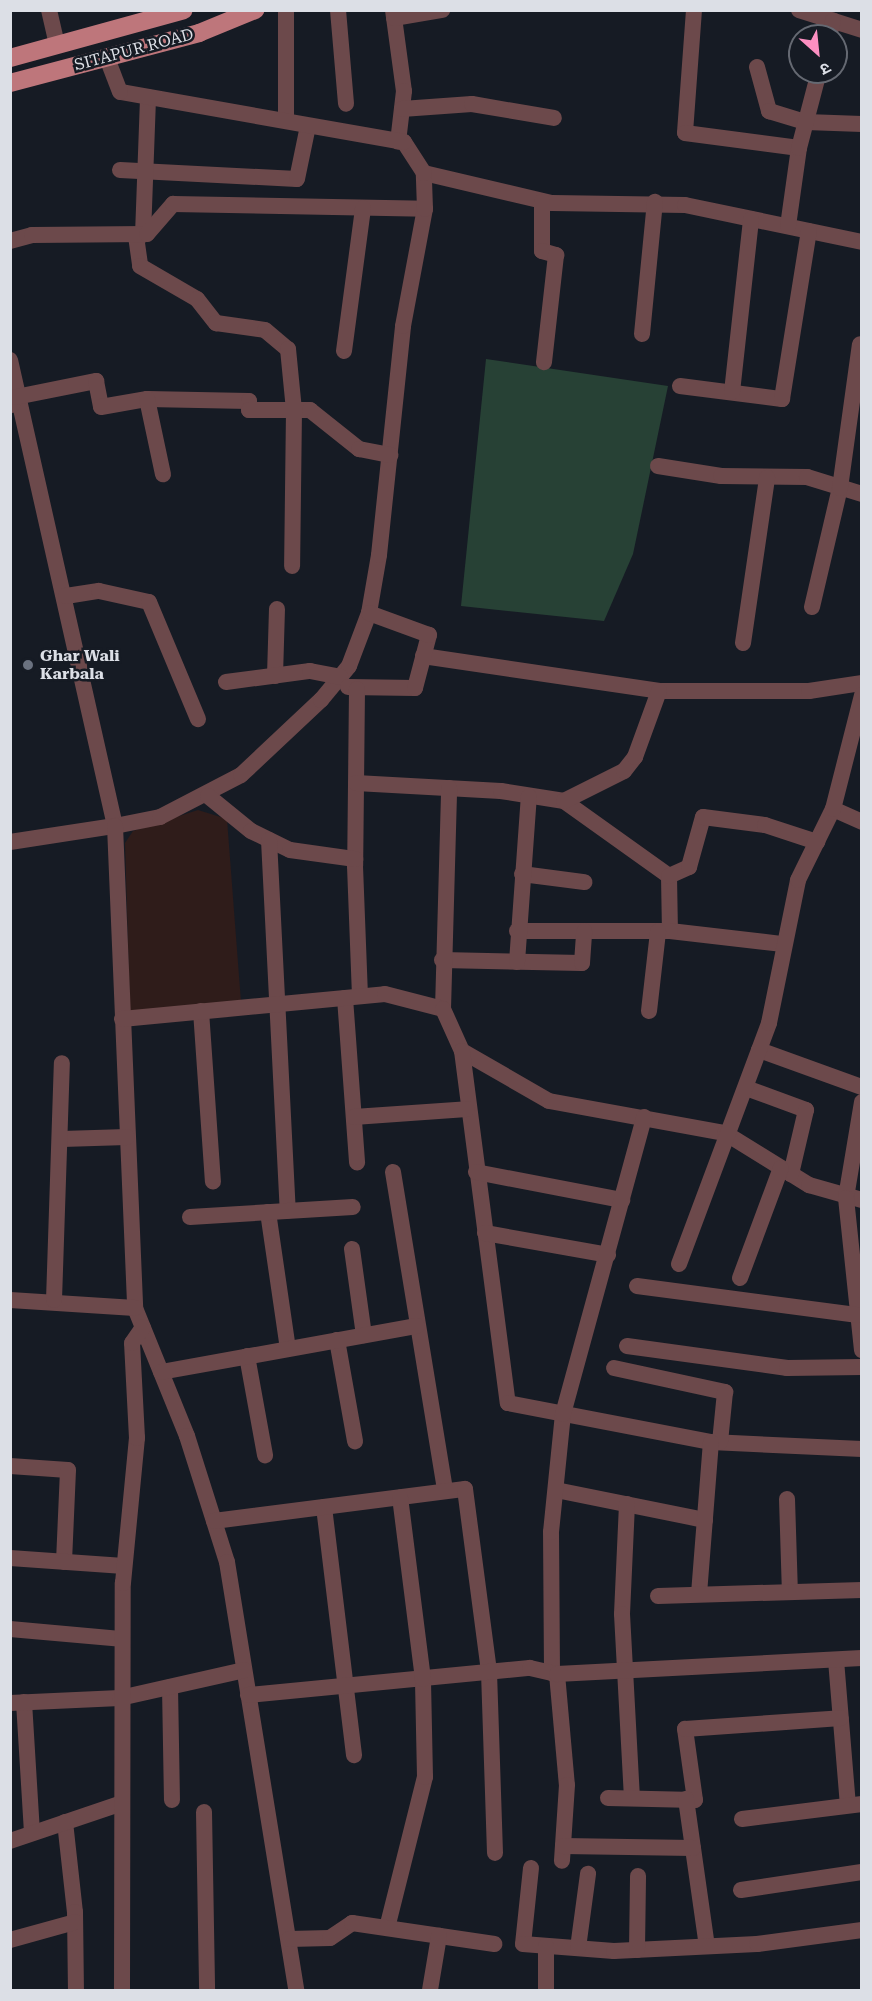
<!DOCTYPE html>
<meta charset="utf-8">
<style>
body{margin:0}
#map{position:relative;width:872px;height:2001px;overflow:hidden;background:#161b24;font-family:"Roboto Serif","Noto Sans Devanagari",serif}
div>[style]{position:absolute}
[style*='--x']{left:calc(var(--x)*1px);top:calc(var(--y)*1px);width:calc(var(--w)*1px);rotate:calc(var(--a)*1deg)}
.education>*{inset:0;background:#2f1c1a}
.green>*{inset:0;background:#274135}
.minor>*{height:16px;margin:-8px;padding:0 8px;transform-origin:8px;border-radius:8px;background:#6c494b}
.major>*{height:18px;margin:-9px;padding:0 9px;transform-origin:9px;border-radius:9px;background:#be767b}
.dots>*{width:16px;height:16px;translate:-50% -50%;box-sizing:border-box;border:3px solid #161b24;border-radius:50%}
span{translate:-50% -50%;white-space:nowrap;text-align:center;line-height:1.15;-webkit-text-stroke:5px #161b24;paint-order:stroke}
.street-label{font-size:16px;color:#dcdfe6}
.poi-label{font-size:16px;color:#dcdfe6;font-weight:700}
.left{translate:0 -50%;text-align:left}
.frame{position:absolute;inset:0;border:12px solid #dcdfe6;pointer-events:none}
.north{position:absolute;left:788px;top:24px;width:60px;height:60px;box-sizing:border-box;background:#161b24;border:2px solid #656972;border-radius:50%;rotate:153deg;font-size:16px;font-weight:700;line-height:24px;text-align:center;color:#dcdfe6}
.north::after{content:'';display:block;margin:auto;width:21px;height:27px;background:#fc8fc1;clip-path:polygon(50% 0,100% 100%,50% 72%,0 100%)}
</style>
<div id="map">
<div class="education">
<i style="clip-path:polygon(198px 810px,227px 819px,241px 1002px,130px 1011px,125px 843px,133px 831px)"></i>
</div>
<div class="green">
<i style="clip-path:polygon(486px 359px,668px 386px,633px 554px,604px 621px,461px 606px)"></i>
</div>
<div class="minor">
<i style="--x:49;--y:10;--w:36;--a:77"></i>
<i style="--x:286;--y:10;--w:110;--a:90"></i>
<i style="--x:338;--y:10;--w:94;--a:85.1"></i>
<i style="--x:393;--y:10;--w:82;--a:82.3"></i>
<i style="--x:404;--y:91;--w:51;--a:96.7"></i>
<i style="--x:694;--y:10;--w:123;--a:94.2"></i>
<i style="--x:685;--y:133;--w:115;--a:7.5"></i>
<i style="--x:799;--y:10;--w:66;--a:17.6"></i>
<i style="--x:394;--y:18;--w:49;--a:-9.5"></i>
<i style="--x:829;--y:36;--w:16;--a:-75"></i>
<i style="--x:757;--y:67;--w:46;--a:74.7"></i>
<i style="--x:769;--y:111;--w:39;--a:17"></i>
<i style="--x:806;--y:122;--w:56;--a:2"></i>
<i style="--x:402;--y:109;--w:70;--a:-4.1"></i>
<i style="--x:472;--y:104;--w:83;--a:9.7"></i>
<i style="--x:120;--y:170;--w:177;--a:2.9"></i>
<i style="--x:297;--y:179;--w:54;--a:-78.3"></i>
<i style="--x:424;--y:173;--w:131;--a:13.2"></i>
<i style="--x:552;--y:203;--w:133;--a:0.9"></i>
<i style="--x:685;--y:205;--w:181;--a:11.8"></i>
<i style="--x:542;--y:202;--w:49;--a:90"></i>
<i style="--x:542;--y:251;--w:15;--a:16"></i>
<i style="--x:556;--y:255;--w:108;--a:96.4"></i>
<i style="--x:788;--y:226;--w:79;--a:-82"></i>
<i style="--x:799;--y:148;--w:79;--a:-75.3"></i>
<i style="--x:143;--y:235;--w:138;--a:-87.9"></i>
<i style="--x:136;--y:236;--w:30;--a:82"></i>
<i style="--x:140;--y:266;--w:66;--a:30.1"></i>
<i style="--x:197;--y:299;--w:31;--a:52"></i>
<i style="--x:216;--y:323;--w:49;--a:8.1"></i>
<i style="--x:265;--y:330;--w:30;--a:40"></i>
<i style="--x:288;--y:349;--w:61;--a:84.4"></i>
<i style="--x:294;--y:410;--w:156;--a:90.7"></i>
<i style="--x:10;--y:241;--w:23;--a:-15"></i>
<i style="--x:32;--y:235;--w:115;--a:-0.5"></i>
<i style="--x:147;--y:234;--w:40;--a:-49"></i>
<i style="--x:173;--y:204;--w:252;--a:1.1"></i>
<i style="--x:642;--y:334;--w:133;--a:-84.4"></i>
<i style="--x:344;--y:351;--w:144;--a:-82.4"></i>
<i style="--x:10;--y:360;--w:478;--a:77.3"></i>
<i style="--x:115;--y:826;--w:46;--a:-11.3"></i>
<i style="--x:160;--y:817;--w:91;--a:-27.4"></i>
<i style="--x:241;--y:775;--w:110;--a:-43.2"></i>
<i style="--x:321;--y:700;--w:44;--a:-50.5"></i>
<i style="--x:349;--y:666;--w:57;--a:-69.3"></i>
<i style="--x:369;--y:613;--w:59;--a:-80.2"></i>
<i style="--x:379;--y:555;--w:230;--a:-84"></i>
<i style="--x:403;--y:326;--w:119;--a:-79.4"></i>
<i style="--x:425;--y:209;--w:36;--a:-92"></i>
<i style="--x:424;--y:173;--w:37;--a:-123"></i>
<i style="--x:404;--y:142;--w:288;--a:-170"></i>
<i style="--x:120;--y:92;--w:36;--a:-111"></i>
<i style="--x:680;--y:386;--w:103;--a:7.3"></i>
<i style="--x:782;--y:399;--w:170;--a:-80.9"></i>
<i style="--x:732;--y:392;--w:174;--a:-83.7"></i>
<i style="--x:147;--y:399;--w:102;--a:1.1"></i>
<i style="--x:249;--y:401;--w:9;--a:90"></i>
<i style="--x:249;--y:410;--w:61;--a:0"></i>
<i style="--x:310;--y:410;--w:63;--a:38.5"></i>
<i style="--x:359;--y:449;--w:32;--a:11"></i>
<i style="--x:12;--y:405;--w:9;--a:-63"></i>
<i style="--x:16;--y:397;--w:82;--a:-11.3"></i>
<i style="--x:96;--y:381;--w:26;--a:79"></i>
<i style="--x:101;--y:407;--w:47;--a:-9.9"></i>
<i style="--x:147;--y:399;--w:77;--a:78"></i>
<i style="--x:658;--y:466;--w:64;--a:9"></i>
<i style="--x:721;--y:476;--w:86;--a:0.7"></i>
<i style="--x:807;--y:477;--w:58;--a:17.2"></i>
<i style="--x:66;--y:596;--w:33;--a:-9"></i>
<i style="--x:99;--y:591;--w:51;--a:12.4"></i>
<i style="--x:149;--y:602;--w:127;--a:67.3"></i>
<i style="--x:812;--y:607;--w:122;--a:-76.8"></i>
<i style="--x:840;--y:488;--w:145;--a:-82.1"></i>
<i style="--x:743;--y:643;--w:167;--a:-81.7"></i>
<i style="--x:423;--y:656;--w:239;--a:8.4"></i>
<i style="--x:659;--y:691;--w:150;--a:0"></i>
<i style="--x:809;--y:691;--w:54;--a:-8.6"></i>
<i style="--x:275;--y:676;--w:67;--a:-88.3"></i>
<i style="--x:226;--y:682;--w:85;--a:-7.5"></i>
<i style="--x:310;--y:671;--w:31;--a:11"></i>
<i style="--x:348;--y:687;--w:67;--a:0.9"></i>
<i style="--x:415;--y:688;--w:55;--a:-75.2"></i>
<i style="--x:429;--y:635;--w:64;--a:-159.9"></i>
<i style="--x:357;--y:689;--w:177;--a:90.6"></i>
<i style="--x:355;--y:866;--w:130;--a:87.8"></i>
<i style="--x:356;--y:783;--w:145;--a:3.2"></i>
<i style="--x:501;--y:791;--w:64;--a:9"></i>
<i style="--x:564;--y:801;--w:129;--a:35.5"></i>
<i style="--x:669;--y:876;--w:55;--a:89"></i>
<i style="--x:670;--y:931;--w:114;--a:6.6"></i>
<i style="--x:208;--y:796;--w:55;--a:39.1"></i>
<i style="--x:251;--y:831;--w:43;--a:26"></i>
<i style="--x:290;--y:850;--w:66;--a:7.9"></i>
<i style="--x:564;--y:801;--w:67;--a:-26.6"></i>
<i style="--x:624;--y:771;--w:18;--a:-52"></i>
<i style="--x:635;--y:757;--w:70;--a:-70"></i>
<i style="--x:833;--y:809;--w:32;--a:24"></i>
<i style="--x:269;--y:840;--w:371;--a:87.1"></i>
<i style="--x:10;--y:842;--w:106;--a:-8.7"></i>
<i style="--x:115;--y:826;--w:482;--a:87.6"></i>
<i style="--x:135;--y:1308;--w:138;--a:67.9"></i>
<i style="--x:187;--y:1436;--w:132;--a:72.4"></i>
<i style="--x:227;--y:1562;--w:434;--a:80.8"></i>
<i style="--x:522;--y:874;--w:63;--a:7.4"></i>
<i style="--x:669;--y:876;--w:22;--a:-24"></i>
<i style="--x:689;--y:867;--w:52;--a:-74.4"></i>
<i style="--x:703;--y:817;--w:63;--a:7.4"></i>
<i style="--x:765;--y:825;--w:55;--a:18.1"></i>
<i style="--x:517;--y:931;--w:153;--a:0"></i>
<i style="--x:442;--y:960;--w:140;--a:1.2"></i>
<i style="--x:582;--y:963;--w:32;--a:-86"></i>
<i style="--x:517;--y:962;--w:166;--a:-85.9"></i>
<i style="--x:345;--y:998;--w:165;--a:85.8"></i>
<i style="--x:443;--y:1009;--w:221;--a:-88.4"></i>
<i style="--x:201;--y:1011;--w:171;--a:86"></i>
<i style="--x:649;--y:1011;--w:80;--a:-83.5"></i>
<i style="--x:122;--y:1019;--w:264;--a:-5.4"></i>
<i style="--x:385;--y:994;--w:60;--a:14.5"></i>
<i style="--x:443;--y:1009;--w:46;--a:65.7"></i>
<i style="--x:462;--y:1051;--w:100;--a:29.9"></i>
<i style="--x:549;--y:1101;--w:179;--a:10.3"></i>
<i style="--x:725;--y:1133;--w:99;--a:31.8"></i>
<i style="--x:809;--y:1185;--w:55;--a:15.8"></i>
<i style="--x:759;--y:1050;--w:109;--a:19.8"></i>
<i style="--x:462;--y:1051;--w:355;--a:82.6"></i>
<i style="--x:508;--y:1403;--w:207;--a:10.9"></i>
<i style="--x:711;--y:1442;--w:151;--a:2.7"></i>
<i style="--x:746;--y:1088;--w:64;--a:20.1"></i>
<i style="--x:806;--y:1110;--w:66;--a:103.2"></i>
<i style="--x:862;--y:1102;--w:97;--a:99.5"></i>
<i style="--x:846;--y:1198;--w:153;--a:84"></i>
<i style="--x:354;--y:1117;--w:113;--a:-4"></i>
<i style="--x:62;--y:1139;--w:65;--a:-1.8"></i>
<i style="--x:393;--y:1172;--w:323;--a:80.7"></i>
<i style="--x:476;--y:1172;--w:149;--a:10.9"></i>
<i style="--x:268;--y:1212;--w:138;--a:81.7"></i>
<i style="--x:190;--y:1217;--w:163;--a:-3.5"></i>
<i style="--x:485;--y:1233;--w:125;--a:10.1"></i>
<i style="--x:352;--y:1249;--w:87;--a:82.1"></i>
<i style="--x:679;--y:1264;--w:257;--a:-69.5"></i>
<i style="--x:769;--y:1023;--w:146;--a:-78.5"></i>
<i style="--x:798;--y:880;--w:79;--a:-63.8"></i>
<i style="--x:833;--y:809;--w:118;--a:-75.7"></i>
<i style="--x:740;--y:1278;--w:117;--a:-69.6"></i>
<i style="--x:637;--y:1286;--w:223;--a:7.5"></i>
<i style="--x:10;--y:1300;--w:125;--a:3.7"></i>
<i style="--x:54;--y:1300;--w:237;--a:-88.1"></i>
<i style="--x:337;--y:1340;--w:103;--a:79.9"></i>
<i style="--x:627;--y:1346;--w:162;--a:7.8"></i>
<i style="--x:787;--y:1368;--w:75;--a:-0.8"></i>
<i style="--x:247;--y:1356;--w:101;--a:79.7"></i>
<i style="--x:614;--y:1368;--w:114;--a:12.2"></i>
<i style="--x:725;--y:1392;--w:50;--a:95.7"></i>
<i style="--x:161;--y:1372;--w:260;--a:-10.2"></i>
<i style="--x:10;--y:1466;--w:58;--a:3.9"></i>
<i style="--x:68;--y:1470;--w:92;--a:92.5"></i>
<i style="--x:556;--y:1490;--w:152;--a:11.4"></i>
<i style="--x:787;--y:1499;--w:93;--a:88.2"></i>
<i style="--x:627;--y:1504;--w:110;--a:92.6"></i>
<i style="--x:622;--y:1614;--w:184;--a:86.9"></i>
<i style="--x:324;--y:1507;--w:250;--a:83.1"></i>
<i style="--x:214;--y:1521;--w:253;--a:-7.3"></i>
<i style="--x:465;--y:1489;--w:185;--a:82.5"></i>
<i style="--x:489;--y:1672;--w:181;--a:88.1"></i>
<i style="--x:10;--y:1558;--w:114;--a:4"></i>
<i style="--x:699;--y:1594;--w:152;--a:-85.5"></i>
<i style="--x:658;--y:1596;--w:204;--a:-1.7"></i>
<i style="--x:10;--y:1629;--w:111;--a:5.1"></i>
<i style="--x:836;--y:1660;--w:145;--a:85.3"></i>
<i style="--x:552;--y:1673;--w:141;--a:-90.4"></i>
<i style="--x:551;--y:1532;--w:119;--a:-84.2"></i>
<i style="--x:563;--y:1414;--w:308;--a:-74.7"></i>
<i style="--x:557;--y:1674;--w:111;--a:84.9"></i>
<i style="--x:567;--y:1785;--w:76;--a:93.8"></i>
<i style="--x:170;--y:1687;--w:113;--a:89"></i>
<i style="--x:248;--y:1695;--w:283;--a:-5.5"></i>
<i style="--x:530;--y:1668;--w:28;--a:13"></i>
<i style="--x:557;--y:1674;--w:305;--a:-3"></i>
<i style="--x:24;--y:1702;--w:131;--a:86.5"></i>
<i style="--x:10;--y:1703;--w:110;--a:-2.6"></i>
<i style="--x:120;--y:1698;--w:127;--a:-12.7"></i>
<i style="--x:608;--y:1798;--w:87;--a:1.3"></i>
<i style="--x:695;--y:1800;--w:72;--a:-98"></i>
<i style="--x:685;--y:1729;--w:156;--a:-4"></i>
<i style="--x:686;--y:1799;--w:148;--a:81.9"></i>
<i style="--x:204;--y:1812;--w:178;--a:89"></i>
<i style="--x:742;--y:1819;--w:121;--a:-7.1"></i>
<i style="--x:65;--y:1822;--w:91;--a:83.7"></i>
<i style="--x:75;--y:1912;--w:78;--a:89.3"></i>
<i style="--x:10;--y:1841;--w:115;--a:-18.7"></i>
<i style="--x:563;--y:1846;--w:130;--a:0.9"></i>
<i style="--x:531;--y:1868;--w:76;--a:96"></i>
<i style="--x:523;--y:1944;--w:91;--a:4.4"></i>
<i style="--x:614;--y:1951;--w:143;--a:-2.8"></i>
<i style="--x:757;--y:1944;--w:106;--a:-7.6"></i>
<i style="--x:741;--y:1890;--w:122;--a:-8.5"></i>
<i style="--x:387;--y:1928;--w:156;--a:-75.9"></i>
<i style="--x:425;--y:1777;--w:98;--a:-91.2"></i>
<i style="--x:423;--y:1679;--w:183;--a:-97.2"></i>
<i style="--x:289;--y:1939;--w:41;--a:-1.4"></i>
<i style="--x:330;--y:1938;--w:27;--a:-34"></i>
<i style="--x:352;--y:1923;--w:144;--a:8.4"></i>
<i style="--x:10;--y:1940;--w:67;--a:-15.5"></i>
<i style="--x:578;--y:1948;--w:75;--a:-82.3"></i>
<i style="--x:637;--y:1950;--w:74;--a:-89.2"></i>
<i style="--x:122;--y:1990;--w:407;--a:-89.9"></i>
<i style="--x:123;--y:1583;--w:146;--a:-84.5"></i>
<i style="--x:137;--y:1438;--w:95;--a:-93"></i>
<i style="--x:132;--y:1343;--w:19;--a:-55"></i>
<i style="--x:430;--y:1990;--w:55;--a:-80.5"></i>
<i style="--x:546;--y:1990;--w:44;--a:-90"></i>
</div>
<div class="major">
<i style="--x:10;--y:58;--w:180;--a:-15.4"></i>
<i style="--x:10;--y:83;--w:196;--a:-14.8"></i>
<i style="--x:199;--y:33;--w:61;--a:-22.3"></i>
</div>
<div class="dots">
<i style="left:28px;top:665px;background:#6b7280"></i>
</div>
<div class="street-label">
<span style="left:134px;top:50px;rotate:-15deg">SITAPUR ROAD</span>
</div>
<div class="poi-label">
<span class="left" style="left:40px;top:665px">Ghar Wali<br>Karbala</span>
</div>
<div class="frame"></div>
<div class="north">उ</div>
</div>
